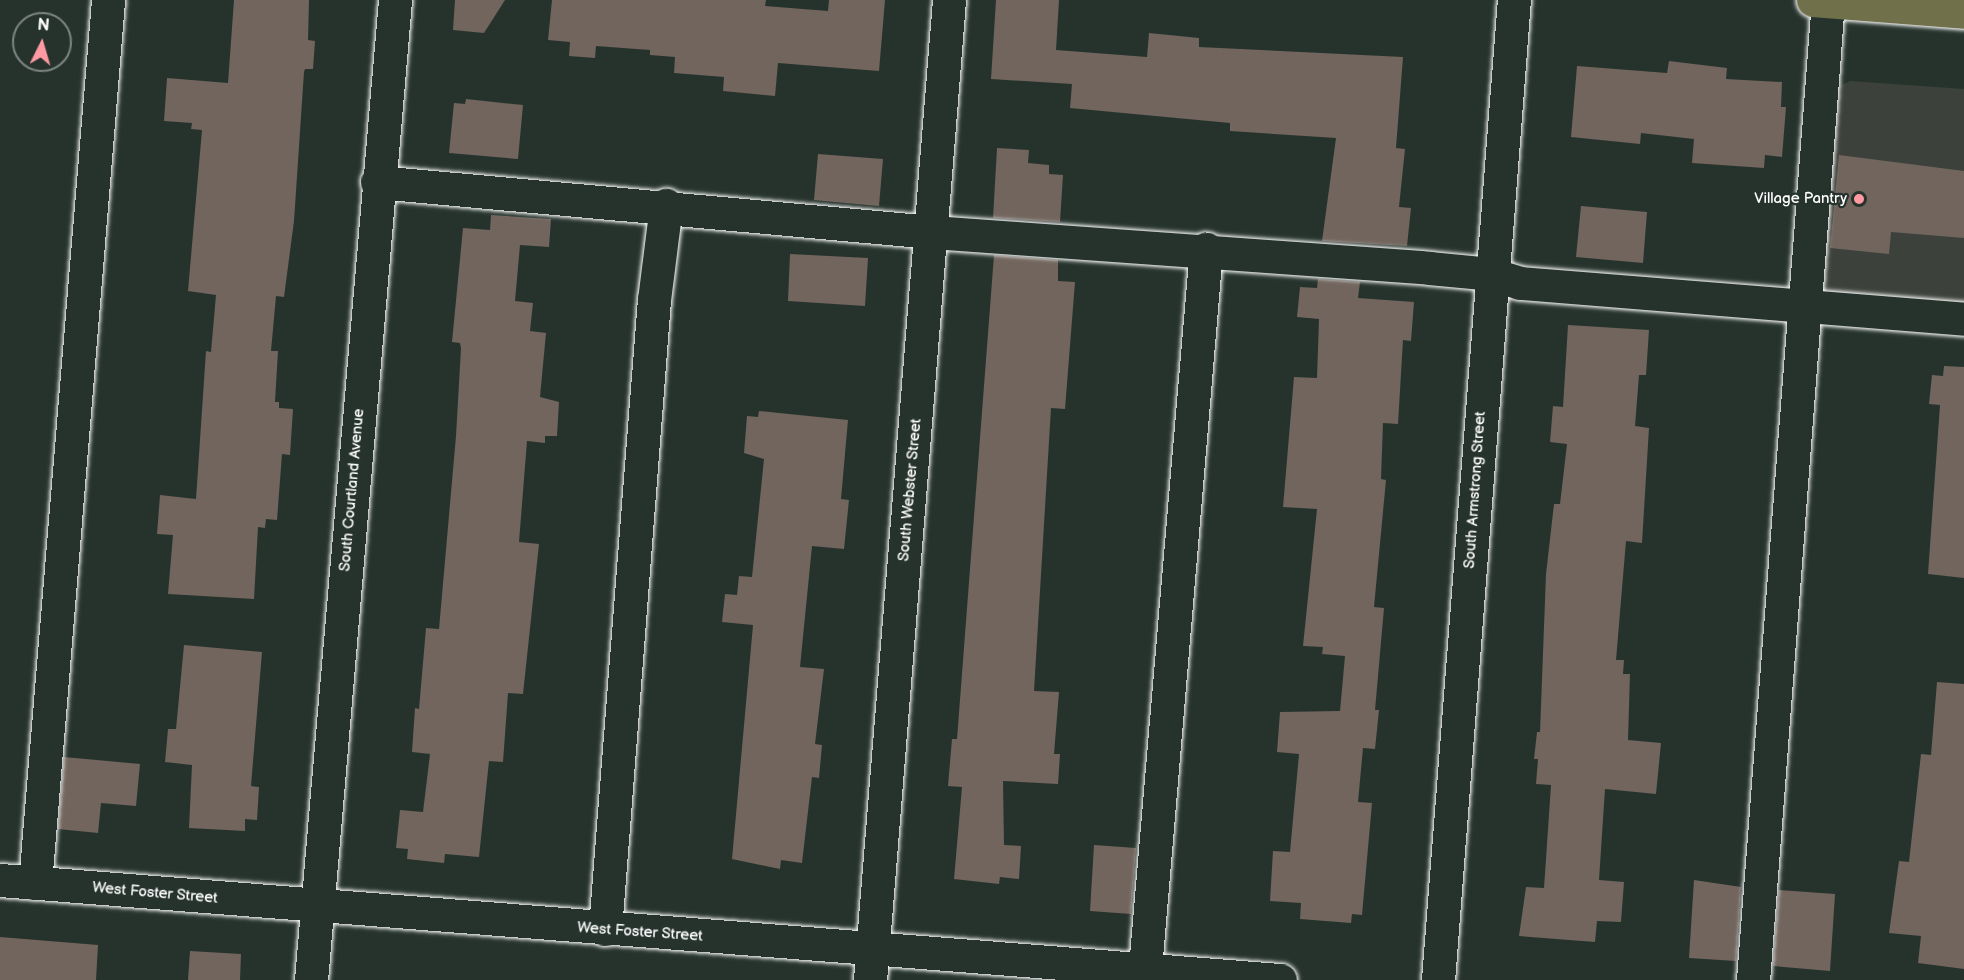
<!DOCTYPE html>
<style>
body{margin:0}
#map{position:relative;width:1964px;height:980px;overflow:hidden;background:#26332d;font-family:"Balsamiq Sans",sans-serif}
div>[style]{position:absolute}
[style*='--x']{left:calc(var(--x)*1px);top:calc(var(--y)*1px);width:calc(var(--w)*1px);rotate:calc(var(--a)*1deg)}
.built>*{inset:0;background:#3c423b}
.building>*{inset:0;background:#71655d}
.roads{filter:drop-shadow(0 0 2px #fff) drop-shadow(0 0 2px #fff)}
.minor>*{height:33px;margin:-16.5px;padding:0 16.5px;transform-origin:16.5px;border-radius:16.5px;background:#26332d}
.major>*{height:33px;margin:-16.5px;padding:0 16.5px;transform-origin:16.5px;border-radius:16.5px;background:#70704a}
.dots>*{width:16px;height:16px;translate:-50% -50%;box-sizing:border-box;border:3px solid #26332d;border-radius:50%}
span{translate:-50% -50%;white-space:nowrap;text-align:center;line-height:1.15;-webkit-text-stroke:4.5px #26332d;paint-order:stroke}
.poi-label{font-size:15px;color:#fff}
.right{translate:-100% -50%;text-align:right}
.street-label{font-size:15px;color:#fff}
.north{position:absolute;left:12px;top:12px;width:60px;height:60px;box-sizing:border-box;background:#26332d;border:2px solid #7d8581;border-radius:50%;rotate:5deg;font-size:16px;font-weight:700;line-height:24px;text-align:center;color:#fff}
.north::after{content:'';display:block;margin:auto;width:21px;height:27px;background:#ff9aa2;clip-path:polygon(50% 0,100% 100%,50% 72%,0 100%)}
</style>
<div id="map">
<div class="built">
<i style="clip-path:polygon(1850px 81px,1964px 89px,1964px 310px,1812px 298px,1830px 91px)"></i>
</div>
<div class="building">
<i style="clip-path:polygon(234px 0,309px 0,308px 40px,315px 41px,313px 69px,305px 69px,304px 72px,294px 221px,284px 297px,276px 296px,271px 351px,278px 351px,275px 402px,279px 402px,279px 408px,293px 409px,290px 455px,282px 454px,277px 520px,266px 519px,265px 528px,258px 527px,254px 599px,168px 594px,173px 535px,157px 534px,160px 495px,196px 499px,206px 351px,211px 352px,216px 295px,188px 291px,202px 130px,191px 129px,192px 123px,164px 121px,167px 78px,228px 83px)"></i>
<i style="clip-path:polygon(455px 0,505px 0,484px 33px,453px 30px)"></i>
<i style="clip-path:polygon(552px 0,766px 0,765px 6px,828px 11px,829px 0,885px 0,879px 71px,778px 63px,775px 96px,723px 91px,724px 77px,674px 73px,675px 57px,650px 55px,650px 50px,596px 46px,595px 58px,569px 56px,570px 42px,548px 40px)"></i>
<i style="clip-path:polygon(996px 0,1059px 0,1056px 50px,1147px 57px,1149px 33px,1199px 38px,1199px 47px,1403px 57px,1396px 148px,1405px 149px,1399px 207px,1411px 208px,1407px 246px,1322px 241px,1336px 138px,1230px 131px,1230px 123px,1070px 108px,1072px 84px,991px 79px)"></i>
<i style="clip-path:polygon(1669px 61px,1727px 68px,1726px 79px,1782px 82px,1781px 107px,1786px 107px,1782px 157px,1765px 155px,1764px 168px,1692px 163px,1694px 139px,1641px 133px,1640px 144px,1571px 137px,1577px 66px,1667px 73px)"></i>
<i style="clip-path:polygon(466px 99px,523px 105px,518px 159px,449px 153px,454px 103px,465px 104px)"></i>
<i style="clip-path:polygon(997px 148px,1029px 150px,1028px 163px,1049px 165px,1049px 174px,1063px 175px,1060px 222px,993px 218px)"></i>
<i style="clip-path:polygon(818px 154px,883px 159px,879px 206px,814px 200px)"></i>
<i style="clip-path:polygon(1839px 155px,1964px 171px,1964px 238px,1891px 232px,1889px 254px,1830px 248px)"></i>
<i style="clip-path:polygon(1581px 206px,1647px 212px,1643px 263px,1576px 257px)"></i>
<i style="clip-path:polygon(491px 215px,551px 219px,549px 247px,520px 245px,515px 301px,533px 303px,530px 331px,546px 333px,540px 397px,559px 402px,557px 436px,545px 436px,545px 443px,527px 441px,519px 542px,539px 544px,523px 694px,508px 693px,503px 762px,489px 761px,479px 857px,445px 854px,444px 863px,407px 859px,408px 849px,396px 848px,400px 810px,423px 812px,430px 754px,412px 752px,415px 708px,419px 709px,426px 628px,439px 629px,456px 436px,461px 348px,460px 343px,452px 342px,463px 228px,490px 230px)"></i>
<i style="clip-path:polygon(790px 254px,868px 258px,865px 306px,788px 301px)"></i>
<i style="clip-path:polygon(994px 255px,1058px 260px,1058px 281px,1075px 282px,1065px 409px,1051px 408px,1034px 691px,1059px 692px,1054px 754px,1060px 754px,1058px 784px,1003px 781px,1004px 845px,1021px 846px,1019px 879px,1000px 877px,999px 884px,954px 879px,962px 787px,948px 786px,952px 739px,957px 739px)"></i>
<i style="clip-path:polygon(1318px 279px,1360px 282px,1358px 298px,1414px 302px,1411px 341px,1403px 340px,1398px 424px,1383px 423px,1381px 479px,1386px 480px,1374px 607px,1384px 608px,1375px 710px,1379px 710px,1375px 749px,1363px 748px,1358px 802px,1372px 803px,1362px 915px,1352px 914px,1351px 923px,1300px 919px,1301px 903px,1270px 901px,1273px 851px,1290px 852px,1299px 754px,1277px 752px,1280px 712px,1340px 711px,1345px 656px,1322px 654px,1323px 647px,1303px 646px,1317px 509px,1283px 507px,1294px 377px,1317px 378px,1319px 319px,1297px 317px,1300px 287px,1317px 288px)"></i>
<i style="clip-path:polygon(1568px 325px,1649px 330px,1646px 375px,1639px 375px,1635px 426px,1649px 428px,1642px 543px,1626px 541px,1616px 660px,1624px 660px,1623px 674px,1630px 674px,1628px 740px,1661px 743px,1656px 794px,1605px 789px,1599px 880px,1624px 882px,1621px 922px,1597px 921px,1595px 942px,1519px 936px,1526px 887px,1544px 888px,1551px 785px,1536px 784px,1538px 759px,1534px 759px,1537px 732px,1540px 732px,1546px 574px,1554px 504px,1560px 504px,1567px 444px,1550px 442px,1553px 406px,1563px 407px)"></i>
<i style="clip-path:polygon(1944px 366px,1964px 367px,1964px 578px,1928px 574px,1940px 405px,1929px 404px,1932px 375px,1943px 376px)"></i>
<i style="clip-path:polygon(759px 411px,848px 420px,841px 499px,849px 500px,844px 549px,812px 546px,800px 667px,824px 669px,815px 744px,822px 745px,819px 778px,812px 777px,802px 863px,781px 860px,780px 869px,732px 859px,753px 625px,722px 622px,725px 594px,737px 595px,739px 576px,752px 577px,764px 459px,744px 453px,747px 416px,758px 417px)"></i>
<i style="clip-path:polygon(184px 645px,262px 652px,251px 786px,259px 787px,257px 820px,245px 819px,245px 831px,189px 828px,192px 765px,165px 762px,168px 729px,176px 729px)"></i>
<i style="clip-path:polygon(1937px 682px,1964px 684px,1964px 969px,1918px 963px,1921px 936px,1889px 933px,1899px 861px,1909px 862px,1921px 754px,1931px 755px)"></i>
<i style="clip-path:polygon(64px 757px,140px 764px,136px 806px,101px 803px,98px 833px,58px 829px)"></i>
<i style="clip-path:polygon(1094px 845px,1136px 848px,1131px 914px,1090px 911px)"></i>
<i style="clip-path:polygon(1694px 880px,1741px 887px,1736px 961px,1689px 958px)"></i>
<i style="clip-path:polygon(1779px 890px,1835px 894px,1830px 971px,1773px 966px)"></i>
<i style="clip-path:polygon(0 937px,98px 945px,96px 980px,0 980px)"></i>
<i style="clip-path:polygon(190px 951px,241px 954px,240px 980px,188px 980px)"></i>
</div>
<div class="roads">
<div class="minor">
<i style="--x:377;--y:182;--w:557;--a:5.15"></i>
<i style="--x:932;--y:232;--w:498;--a:4.1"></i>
<i style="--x:1429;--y:268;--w:62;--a:5.5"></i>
<i style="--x:1491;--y:274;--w:30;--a:17"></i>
<i style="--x:1520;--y:283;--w:445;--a:4.6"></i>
<i style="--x:0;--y:880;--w:1284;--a:4.47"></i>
<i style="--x:35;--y:883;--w:886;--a:-85.27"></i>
<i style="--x:605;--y:929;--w:631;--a:-85.55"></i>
<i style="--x:654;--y:300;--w:96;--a:-82.8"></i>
<i style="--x:311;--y:980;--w:984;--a:-85.1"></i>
<i style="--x:870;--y:980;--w:983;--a:-85.39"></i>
<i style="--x:1144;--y:980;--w:734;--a:-85.15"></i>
<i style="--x:1438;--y:980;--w:983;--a:-85.57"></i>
<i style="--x:1753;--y:980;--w:982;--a:-85.62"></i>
</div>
<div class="major">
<i style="--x:1813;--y:0;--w:151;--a:4.5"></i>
</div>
</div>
<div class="dots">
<i style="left:1859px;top:199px;background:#ff9aa2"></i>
</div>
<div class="poi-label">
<span class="right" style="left:1847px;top:199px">Village Pantry</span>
</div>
<div class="street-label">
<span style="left:352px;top:490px;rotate:-85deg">South Courtland Avenue</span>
<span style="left:910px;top:490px;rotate:-85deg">South Webster Street</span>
<span style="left:1475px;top:490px;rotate:-86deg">South Armstrong Street</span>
<span style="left:155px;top:893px;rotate:5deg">West Foster Street</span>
<span style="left:640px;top:932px;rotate:4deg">West Foster Street</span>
</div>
<div class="north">N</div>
</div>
